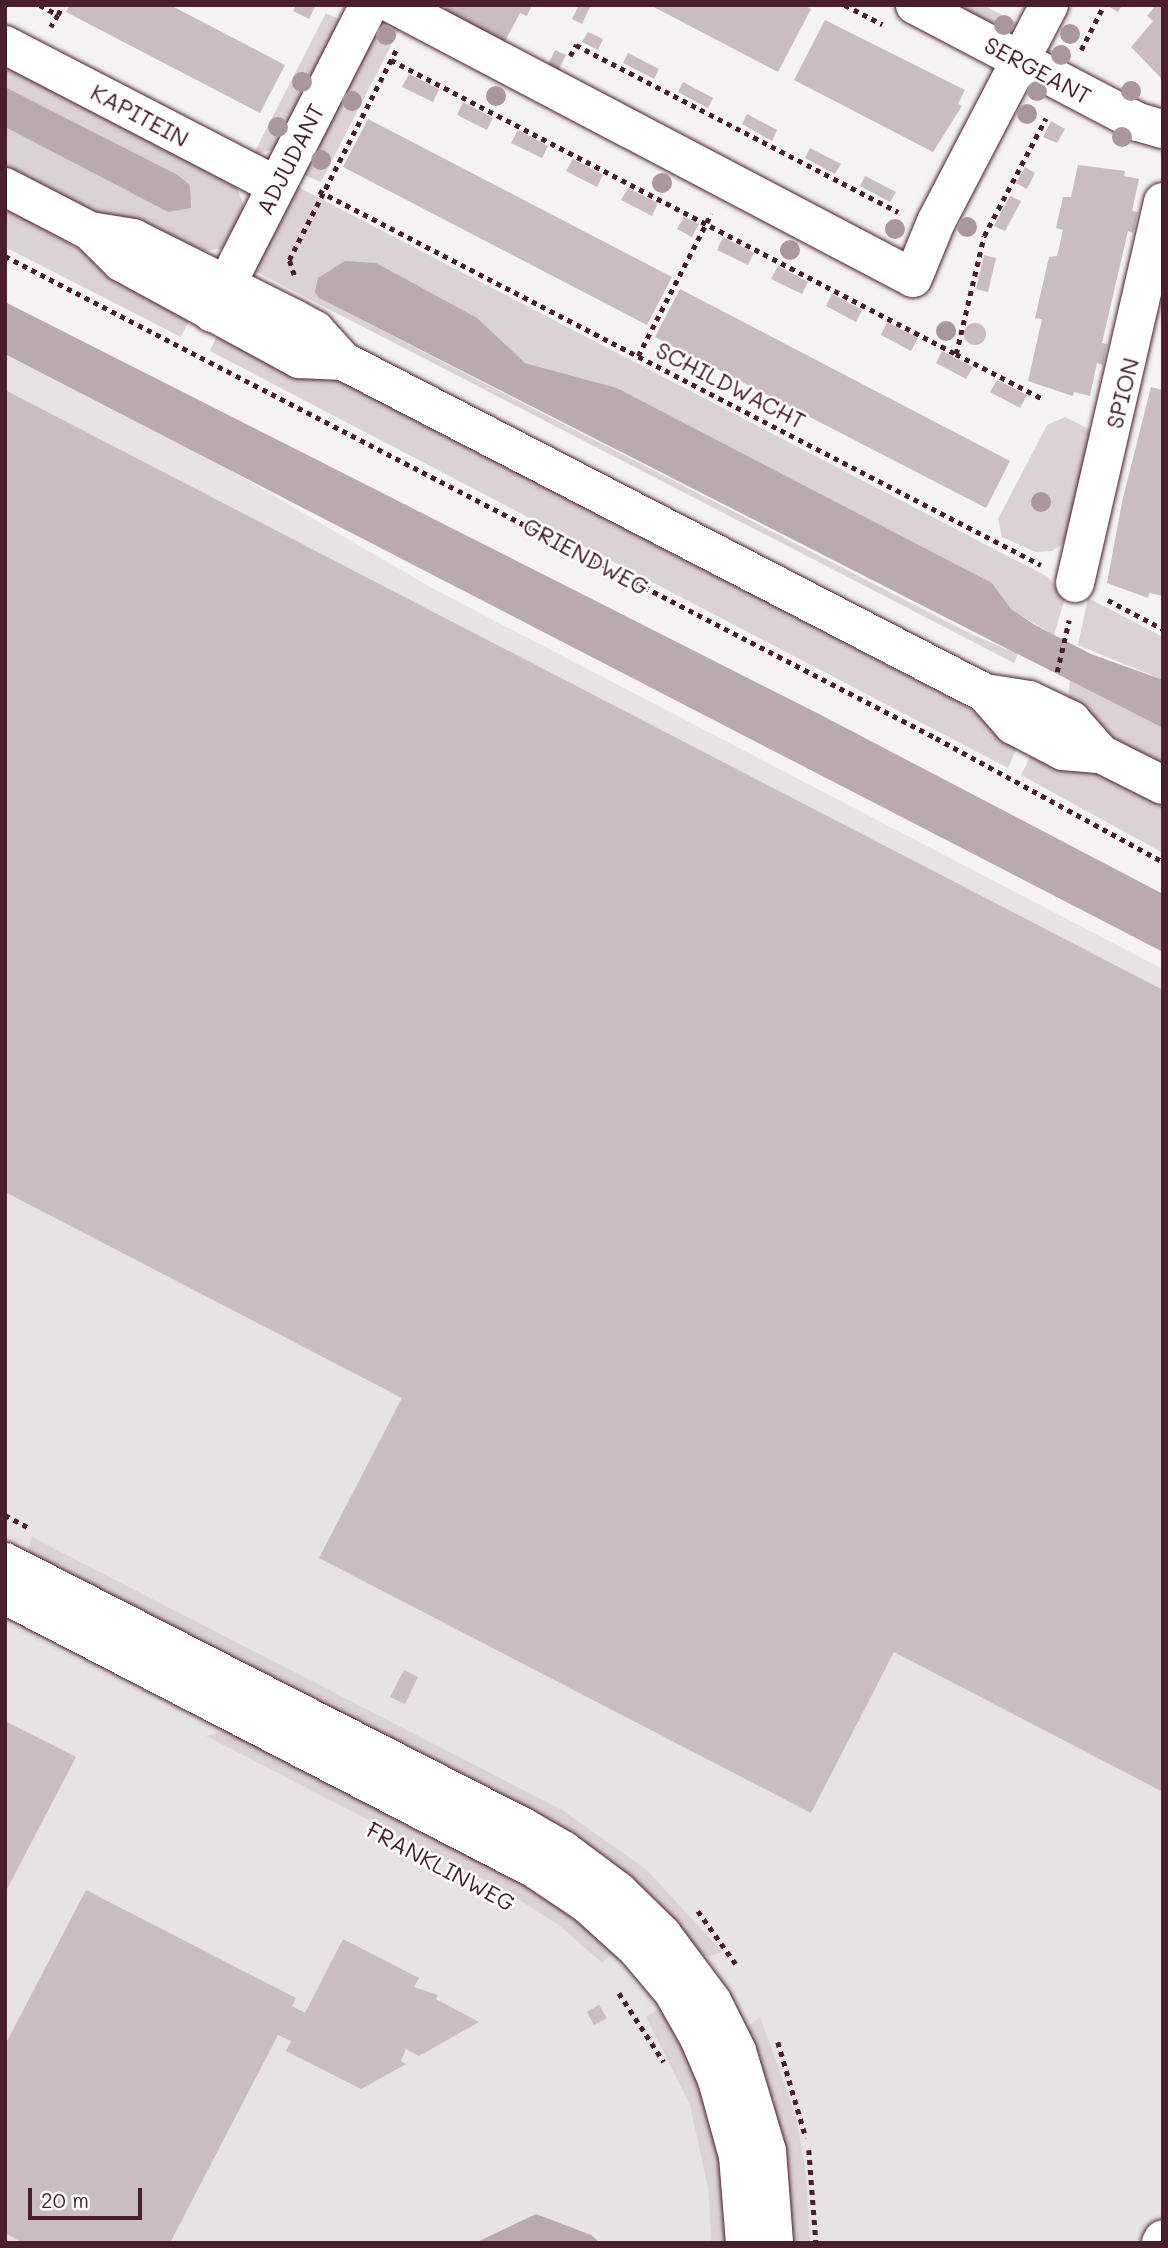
<!DOCTYPE html>
<style>
body{margin:0}
#map{position:relative;width:1168px;height:2248px;overflow:hidden;background:#f4f2f2;font-family:Mali,sans-serif}
div>[style]{position:absolute}
[style*='--x']{left:calc(var(--x)*1px);top:calc(var(--y)*1px);width:calc(var(--w)*1px);rotate:calc(var(--a)*1deg)}
.built>*{inset:0;background:#e7e2e3}
.green>*{inset:0;background:#dbd2d5}
.water>*{inset:0;background:#baa9ae}
.building>*{inset:0;background:#cabdc1}
.round{border-radius:50%}
.path>*{height:4.5px;margin-top:-2.25px;transform-origin:0;background:repeating-linear-gradient(90deg,#4a1f2b 0 5px,transparent 0 10px)}
.roads{filter:drop-shadow(0 0 2px #4a1f2b) drop-shadow(0 0 2px #4a1f2b)}
.minor>*{height:38px;margin:-19px;padding:0 19px;transform-origin:19px;border-radius:19px;background:#fff}
.trees>*{width:20px;height:20px;margin:-10px;border-radius:50%;background:#aa979c}
span{translate:-50% -50%;white-space:nowrap;text-align:center;line-height:1.15;-webkit-text-stroke:5px #fff;paint-order:stroke}
.street-label{font-size:23px;color:#4a1f2b}
.frame{position:absolute;inset:0;border:7px solid #4a1f2b;pointer-events:none}
.scale{position:absolute;left:28px;top:2188px;width:114px;height:32px;box-sizing:border-box;border:4px solid #4a1f2b;border-top:0;padding-left:9px;font-size:21px;line-height:24px;white-space:nowrap;color:#4a1f2b;-webkit-text-stroke:5px #fff;paint-order:stroke}
</style>
<div id="map">
<div class="built">
<i style="clip-path:polygon(5px 339px,432px 588px,1163px 969px,1163px 2243px,600px 2243px,536px 2214px,475px 2243px,5px 2243px)"></i>
</div>
<div class="green">
<i style="clip-path:polygon(947px 5px,983px 5px,1019px 24px,1012px 39px)"></i>
<i style="clip-path:polygon(326px 13px,345px 22px,276px 149px,253px 155px)"></i>
<i style="clip-path:polygon(384px 16px,401px 26px,321px 182px,302px 174px)"></i>
<i style="clip-path:polygon(5px 62px,237px 188px,243px 204px,241px 220px,221px 249px,194px 252px,109px 219px,5px 166px,5px 127px,168px 212px,176px 174px,5px 87px)"></i>
<i style="clip-path:polygon(296px 186px,1048px 577px,1065px 598px,1054px 635px,1010px 609px,992px 583px,617px 388px,525px 363px,502px 343px,319px 298px,971px 634px,1018px 654px,1014px 663px,253px 270px)"></i>
<i style="clip-path:polygon(5px 206px,192px 315px,181px 337px,5px 247px)"></i>
<i style="clip-path:polygon(221px 327px,331px 376px,962px 704px,1018px 745px,1008px 768px,210px 351px)"></i>
<i style="clip-path:polygon(1065px 417px,1093px 431px,1067px 541px,1052px 551px,1035px 552px,1002px 537px,998px 519px,1047px 425px)"></i>
<i style="clip-path:polygon(1088px 598px,1163px 637px,1163px 680px,1078px 645px)"></i>
<i style="clip-path:polygon(1070px 680px,1163px 728px,1163px 766px,1103px 734px,1068px 702px)"></i>
<i style="clip-path:polygon(1032px 753px,1091px 770px,1163px 807px,1163px 853px,1021px 775px)"></i>
<i style="clip-path:polygon(32px 1537px,562px 1810px,647px 1870px,722px 1952px,701px 1959px,27px 1552px)"></i>
<i style="clip-path:polygon(226px 1731px,553px 1892px,613px 1952px,602px 1963px,560px 1926px,504px 1890px,206px 1736px)"></i>
<i style="clip-path:polygon(667px 2004px,703px 2072px,735px 2243px,711px 2243px,709px 2192px,690px 2105px,646px 2017px)"></i>
<i style="clip-path:polygon(760px 2017px,796px 2116px,806px 2175px,810px 2243px,785px 2243px,745px 2029px)"></i>
</div>
<div class="water">
<i style="clip-path:polygon(5px 87px,176px 174px,190px 185px,191px 208px,168px 212px,5px 127px)"></i>
<i style="clip-path:polygon(345px 261px,376px 263px,477px 318px,525px 363px,617px 388px,992px 583px,1011px 609px,1035px 625px,1091px 654px,1163px 680px,1163px 728px,319px 298px,315px 292px,318px 278px)"></i>
<i style="clip-path:polygon(5px 302px,821px 715px,1163px 894px,1163px 952px,5px 354px)"></i>
<i style="clip-path:polygon(536px 2214px,591px 2235px,600px 2243px,475px 2243px)"></i>
</div>
<div class="building">
<i style="clip-path:polygon(70px 5px,170px 5px,285px 65px,260px 113px,66px 12px)"></i>
<i style="clip-path:polygon(296px 5px,312px 5px,315px 7px,309px 19px,293px 11px)"></i>
<i style="clip-path:polygon(447px 5px,532px 5px,527px 16px,520px 13px,504px 43px,444px 11px)"></i>
<i style="clip-path:polygon(579px 5px,591px 5px,582px 24px,572px 19px)"></i>
<i style="clip-path:polygon(650px 5px,804px 5px,811px 9px,778px 72px)"></i>
<i style="clip-path:polygon(1106px 5px,1122px 5px,1118px 12px)"></i>
<i style="clip-path:polygon(1156px 5px,1163px 5px,1163px 80px,1131px 47px,1153px 21px,1147px 16px)"></i>
<i style="clip-path:polygon(825px 20px,965px 90px,958px 104px,962px 106px,933px 152px,794px 80px)"></i>
<i style="clip-path:polygon(588px 32px,603px 39px,598px 50px,582px 42px)"></i>
<i style="clip-path:polygon(555px 50px,566px 55px,558px 71px,548px 65px)"></i>
<i style="clip-path:polygon(628px 53px,659px 69px,654px 79px,623px 63px)"></i>
<i style="clip-path:polygon(409px 74px,439px 89px,433px 102px,402px 87px)"></i>
<i style="clip-path:polygon(683px 82px,713px 98px,708px 108px,678px 92px)"></i>
<i style="clip-path:polygon(463px 102px,493px 118px,487px 130px,457px 115px)"></i>
<i style="clip-path:polygon(747px 114px,777px 130px,772px 141px,742px 124px)"></i>
<i style="clip-path:polygon(368px 119px,672px 277px,647px 325px,343px 167px)"></i>
<i style="clip-path:polygon(1051px 121px,1065px 129px,1057px 143px,1043px 137px)"></i>
<i style="clip-path:polygon(518px 130px,548px 146px,542px 158px,511px 143px)"></i>
<i style="clip-path:polygon(810px 148px,841px 164px,835px 174px,805px 158px)"></i>
<i style="clip-path:polygon(573px 159px,603px 175px,597px 187px,566px 171px)"></i>
<i style="clip-path:polygon(1078px 165px,1125px 171px,1124px 176px,1139px 179px,1132px 211px,1138px 212px,1133px 233px,1128px 231px,1102px 343px,1107px 344px,1103px 365px,1097px 363px,1090px 396px,1074px 392px,1073px 396px,1028px 381px,1042px 319px,1035px 318px,1049px 257px,1057px 256px,1063px 230px,1056px 228px,1063px 197px,1071px 197px)"></i>
<i style="clip-path:polygon(1025px 167px,1035px 173px,1027px 189px,1016px 183px)"></i>
<i style="clip-path:polygon(865px 176px,896px 192px,890px 202px,860px 186px)"></i>
<i style="clip-path:polygon(628px 188px,658px 203px,652px 216px,621px 200px)"></i>
<i style="clip-path:polygon(1010px 196px,1021px 201px,1005px 231px,994px 226px)"></i>
<i style="clip-path:polygon(684px 217px,699px 224px,692px 237px,677px 229px)"></i>
<i style="clip-path:polygon(723px 237px,754px 253px,748px 265px,717px 250px)"></i>
<i style="clip-path:polygon(984px 255px,996px 258px,988px 292px,976px 289px)"></i>
<i style="clip-path:polygon(778px 266px,808px 282px,802px 294px,771px 279px)"></i>
<i style="clip-path:polygon(680px 289px,1010px 461px,986px 508px,655px 337px)"></i>
<i style="clip-path:polygon(832px 294px,862px 310px,856px 322px,826px 306px)"></i>
<i style="clip-path:polygon(887px 322px,918px 338px,911px 351px,881px 335px)"></i>
<i class="round" style="left:964px;top:323px;width:22px;height:22px"></i>
<i style="clip-path:polygon(942px 351px,973px 367px,966px 379px,936px 363px)"></i>
<i style="clip-path:polygon(997px 380px,1027px 395px,1020px 408px,990px 392px)"></i>
<i style="clip-path:polygon(1151px 387px,1163px 390px,1163px 596px,1149px 593px,1148px 598px,1107px 583px,1122px 502px)"></i>
<i style="clip-path:polygon(5px 390px,1163px 990px,1163px 1792px,894px 1652px,811px 1813px,319px 1558px,402px 1398px,5px 1192px)"></i>
<i style="clip-path:polygon(404px 1670px,418px 1677px,405px 1704px,390px 1697px)"></i>
<i style="clip-path:polygon(5px 1721px,76px 1757px,5px 1893px)"></i>
<i style="clip-path:polygon(86px 1890px,296px 1998px,292px 2006px,305px 2013px,343px 1939px,419px 1978px,414px 1987px,438px 1995px,436px 1999px,479px 2022px,419px 2056px,406px 2049px,401px 2061px,406px 2064px,361px 2089px,286px 2051px,291px 2041px,278px 2035px,170px 2243px,23px 2243px,5px 2233px,5px 2045px)"></i>
<i style="clip-path:polygon(599px 2005px,607px 2018px,594px 2025px,587px 2012px)"></i>
</div>
<div class="path">
<i style="--x:40;--y:5;--w:21;--a:29"></i>
<i style="--x:58;--y:15;--w:14;--a:120"></i>
<i style="--x:845;--y:5;--w:42;--a:27.2"></i>
<i style="--x:58;--y:15;--w:11;--a:-68"></i>
<i style="--x:1081;--y:50;--w:51;--a:-62.9"></i>
<i style="--x:570;--y:56;--w:13;--a:-61"></i>
<i style="--x:576;--y:45;--w:363;--a:27.4"></i>
<i style="--x:391;--y:60;--w:637;--a:27.49"></i>
<i style="--x:956;--y:354;--w:121;--a:-76.7"></i>
<i style="--x:984;--y:236;--w:133;--a:-62.3"></i>
<i style="--x:319;--y:191;--w:813;--a:27.38"></i>
<i style="--x:5;--y:256;--w:1048;--a:27.37"></i>
<i style="--x:936;--y:738;--w:259;--a:28.6"></i>
<i style="--x:294;--y:275;--w:16;--a:-108"></i>
<i style="--x:289;--y:260;--w:238;--a:-63"></i>
<i style="--x:956;--y:354;--w:98;--a:27.3"></i>
<i style="--x:638;--y:356;--w:160;--a:-62.8"></i>
<i style="--x:1108;--y:600;--w:62;--a:27.8"></i>
<i style="--x:1057;--y:672;--w:53;--a:-77"></i>
<i style="--x:5;--y:1515;--w:26;--a:28"></i>
<i style="--x:698;--y:1911;--w:65;--a:54.4"></i>
<i style="--x:619;--y:1993;--w:82;--a:56.9"></i>
<i style="--x:778;--y:2042;--w:100;--a:73.7"></i>
<i style="--x:809;--y:2150;--w:92;--a:85.6"></i>
</div>
<div class="roads">
<div class="minor">
<i style="--x:394;--y:5;--w:586;--a:27.74"></i>
<i style="--x:913;--y:278;--w:61;--a:-67.7"></i>
<i style="--x:936;--y:222;--w:245;--a:-62.5"></i>
<i style="--x:915;--y:5;--w:252;--a:27.7"></i>
<i style="--x:1138;--y:122;--w:26;--a:16"></i>
<i style="--x:5;--y:45;--w:304;--a:27.4"></i>
<i style="--x:5;--y:187;--w:96;--a:27.4"></i>
<i style="--x:90;--y:231;--w:44;--a:9.2"></i>
<i style="--x:133;--y:238;--w:181;--a:26.6"></i>
<i style="--x:295;--y:319;--w:23;--a:29"></i>
<i style="--x:315;--y:330;--w:42;--a:47.9"></i>
<i style="--x:343;--y:361;--w:723;--a:27.35"></i>
<i style="--x:985;--y:693;--w:45;--a:9"></i>
<i style="--x:1029;--y:700;--w:47;--a:25.5"></i>
<i style="--x:1071;--y:720;--w:45;--a:48.6"></i>
<i style="--x:1101;--y:754;--w:69;--a:26.6"></i>
<i style="--x:90;--y:231;--w:44;--a:45"></i>
<i style="--x:121;--y:262;--w:203;--a:28.6"></i>
<i style="--x:299;--y:359;--w:44;--a:2.6"></i>
<i style="--x:212;--y:313;--w:346;--a:-63"></i>
<i style="--x:1075;--y:583;--w:391;--a:-77"></i>
<i style="--x:985;--y:693;--w:43;--a:48.8"></i>
<i style="--x:1013;--y:725;--w:56;--a:27.5"></i>
<i style="--x:1063;--y:751;--w:38;--a:5"></i>
<i style="--x:5;--y:1562;--w:582;--a:27.09"></i>
<i style="--x:523;--y:1827;--w:46;--a:29.9"></i>
<i style="--x:563;--y:1850;--w:69;--a:36.7"></i>
<i style="--x:618;--y:1891;--w:62;--a:44.3"></i>
<i style="--x:662;--y:1934;--w:84;--a:53.3"></i>
<i style="--x:712;--y:2001;--w:56;--a:63.4"></i>
<i style="--x:737;--y:2051;--w:104;--a:73.3"></i>
<i style="--x:767;--y:2151;--w:92;--a:85.6"></i>
<i style="--x:5;--y:1595;--w:597;--a:27.34"></i>
<i style="--x:535;--y:1869;--w:61;--a:33.7"></i>
<i style="--x:586;--y:1903;--w:67;--a:42"></i>
<i style="--x:636;--y:1948;--w:57;--a:49.9"></i>
<i style="--x:673;--y:1992;--w:53;--a:60.5"></i>
<i style="--x:699;--y:2038;--w:46;--a:66.8"></i>
<i style="--x:717;--y:2080;--w:79;--a:74.6"></i>
<i style="--x:738;--y:2156;--w:87;--a:85.4"></i>
<i style="--x:1161;--y:2243;--w:4;--a:-63"></i>
</div>
</div>
<div class="trees">
<i style="left:1004px;top:25px"></i>
<i style="left:1070px;top:34px"></i>
<i style="left:386px;top:35px"></i>
<i style="left:1061px;top:55px"></i>
<i style="left:302px;top:82px"></i>
<i style="left:1037px;top:91px"></i>
<i style="left:1131px;top:91px"></i>
<i style="left:496px;top:96px"></i>
<i style="left:352px;top:101px"></i>
<i style="left:1027px;top:114px"></i>
<i style="left:278px;top:127px"></i>
<i style="left:1122px;top:137px"></i>
<i style="left:321px;top:160px"></i>
<i style="left:662px;top:183px"></i>
<i style="left:967px;top:227px"></i>
<i style="left:895px;top:229px"></i>
<i style="left:790px;top:250px"></i>
<i style="left:946px;top:331px"></i>
<i style="left:1041px;top:502px"></i>
</div>
<div class="street-label">
<span style="left:1038px;top:70px;rotate:28deg">SERGEANT</span>
<span style="left:140px;top:115px;rotate:28deg">KAPITEIN</span>
<span style="left:290px;top:159px;rotate:-63deg">ADJUDANT</span>
<span style="left:731px;top:385px;rotate:27deg">SCHILDWACHT</span>
<span style="left:1122px;top:393px;rotate:-76deg">SPION</span>
<span style="left:586px;top:556px;rotate:28deg">GRIENDWEG</span>
<span style="left:441px;top:1866px;rotate:28deg">FRANKLINWEG</span>
</div>
<div class="frame"></div>
<div class="scale">20 m</div>
</div>
